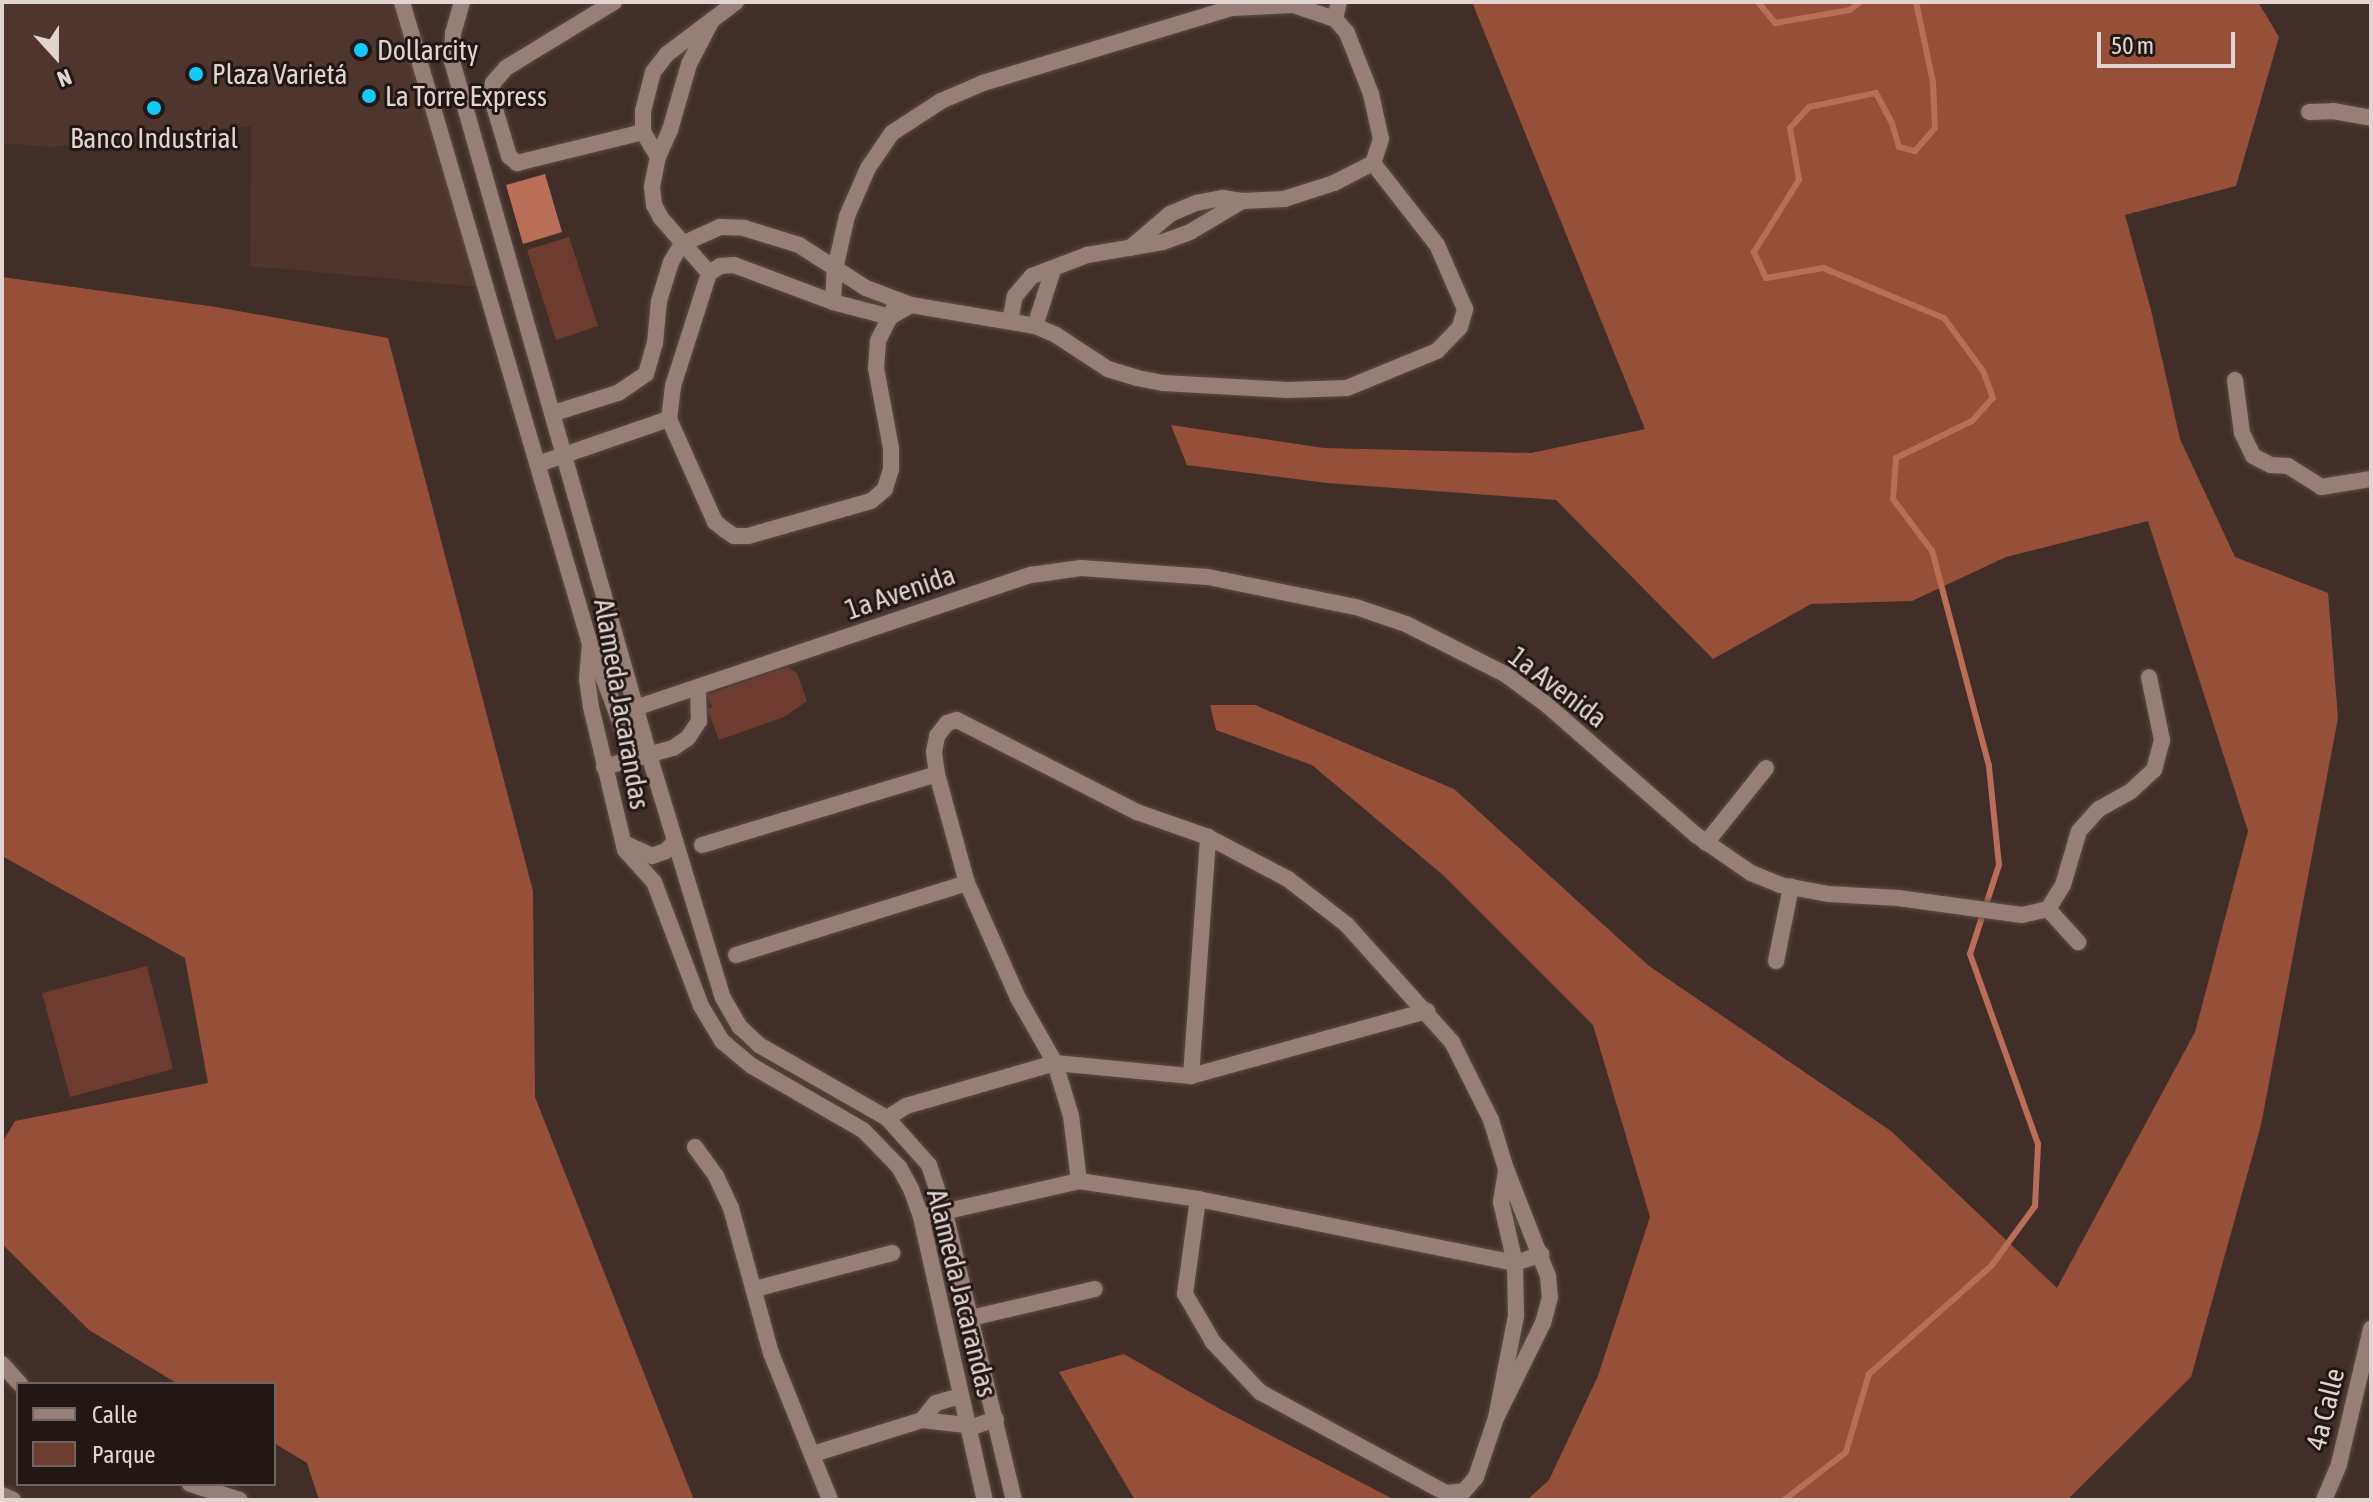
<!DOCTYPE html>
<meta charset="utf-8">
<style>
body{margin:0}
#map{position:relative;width:2373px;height:1502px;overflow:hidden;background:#412e28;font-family:"Asap Condensed",sans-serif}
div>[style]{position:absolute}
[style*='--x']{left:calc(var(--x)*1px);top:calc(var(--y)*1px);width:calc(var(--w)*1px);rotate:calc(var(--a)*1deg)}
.built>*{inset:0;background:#4f352d}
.green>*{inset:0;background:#6d3c2e}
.forest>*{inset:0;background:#964f39}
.water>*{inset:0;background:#b96e57}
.stream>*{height:6px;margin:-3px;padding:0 3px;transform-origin:3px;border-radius:3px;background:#b96e57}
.roads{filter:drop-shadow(0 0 2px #5b4b46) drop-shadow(0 0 2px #5b4b46)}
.street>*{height:16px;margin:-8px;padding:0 8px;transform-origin:8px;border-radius:8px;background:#977f78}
.dots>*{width:22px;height:22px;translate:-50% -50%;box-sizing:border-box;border:4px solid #211816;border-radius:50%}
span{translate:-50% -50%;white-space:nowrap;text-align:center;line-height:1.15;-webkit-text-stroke:6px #211816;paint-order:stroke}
.poi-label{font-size:28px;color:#e2d5d1}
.left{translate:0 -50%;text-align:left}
.street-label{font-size:28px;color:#e2d5d1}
.frame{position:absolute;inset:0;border:4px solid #e2d5d1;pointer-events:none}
.legend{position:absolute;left:16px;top:1382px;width:260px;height:104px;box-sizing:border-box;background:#211816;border:2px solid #6e6461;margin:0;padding:10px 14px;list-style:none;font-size:24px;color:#e2d5d1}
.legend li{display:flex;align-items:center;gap:16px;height:40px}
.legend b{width:40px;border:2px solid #6e6461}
.north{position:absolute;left:16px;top:16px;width:80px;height:80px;-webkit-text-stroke:6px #211816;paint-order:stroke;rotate:159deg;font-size:22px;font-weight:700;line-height:32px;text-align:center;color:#e2d5d1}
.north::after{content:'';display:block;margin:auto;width:28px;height:36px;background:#e2d5d1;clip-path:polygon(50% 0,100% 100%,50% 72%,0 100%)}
.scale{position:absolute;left:2097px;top:32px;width:138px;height:36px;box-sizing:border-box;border:4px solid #e2d5d1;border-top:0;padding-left:10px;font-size:24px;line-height:28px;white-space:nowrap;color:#e2d5d1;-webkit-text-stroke:6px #211816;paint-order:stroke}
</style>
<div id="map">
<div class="built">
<i style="clip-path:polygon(2px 2px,394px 2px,406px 32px,479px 287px,250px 266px,251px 126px,50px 147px,2px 143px)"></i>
</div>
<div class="green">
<i style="clip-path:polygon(569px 237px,598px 326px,556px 340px,527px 250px)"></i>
<i style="clip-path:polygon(787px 667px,797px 673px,807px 701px,784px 717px,719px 740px,707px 709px,712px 707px,707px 695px)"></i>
<i style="clip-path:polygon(147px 966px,173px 1069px,70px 1097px,42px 993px)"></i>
</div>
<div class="forest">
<i style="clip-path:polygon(1472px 2px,2258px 2px,2279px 37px,2236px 186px,2125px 215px,2151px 310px,2180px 439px,2235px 557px,2328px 593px,2338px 718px,2261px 1125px,2191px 1377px,2067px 1500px,1527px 1500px,1549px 1480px,1598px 1376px,1650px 1217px,1593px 1025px,1443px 875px,1312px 765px,1216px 730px,1210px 705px,1255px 705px,1454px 789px,1649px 966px,1891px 1131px,2057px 1288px,2195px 1032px,2248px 831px,2148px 521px,2006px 557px,1912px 601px,1811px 604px,1713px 659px,1556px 500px,1327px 483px,1187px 465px,1171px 425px,1324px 448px,1531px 453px,1645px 429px)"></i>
<i style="clip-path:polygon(2px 277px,216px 307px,388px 338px,533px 891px,535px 1097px,694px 1500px,319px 1500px,307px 1463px,274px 1443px,274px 1384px,178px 1384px,89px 1330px,2px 1244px,2px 1143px,15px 1121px,208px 1083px,185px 958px,2px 856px)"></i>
<i style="clip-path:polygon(1124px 1354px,1220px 1409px,1395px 1500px,1135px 1500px,1059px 1372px)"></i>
</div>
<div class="water">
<i style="clip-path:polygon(545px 174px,562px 232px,523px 244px,506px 185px)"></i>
</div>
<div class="stream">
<i style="--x:1758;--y:2;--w:27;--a:51"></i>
<i style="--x:1775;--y:23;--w:76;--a:-9.8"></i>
<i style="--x:1850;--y:10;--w:13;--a:-39"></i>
<i style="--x:1784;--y:1500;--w:78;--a:-37.7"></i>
<i style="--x:1846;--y:1452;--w:81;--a:-73.6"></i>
<i style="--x:1869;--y:1374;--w:164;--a:-41.5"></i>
<i style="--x:1992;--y:1265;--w:73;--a:-53.9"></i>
<i style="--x:2035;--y:1206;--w:62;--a:-87.2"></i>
<i style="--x:2038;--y:1144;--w:202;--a:-109.7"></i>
<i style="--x:1970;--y:954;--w:94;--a:-72"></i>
<i style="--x:1999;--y:865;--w:100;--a:-95.8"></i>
<i style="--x:1989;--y:766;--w:222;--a:-104.8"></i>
<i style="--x:1932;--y:551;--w:65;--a:-126.9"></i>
<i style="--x:1893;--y:499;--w:41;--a:-85.8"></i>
<i style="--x:1896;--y:458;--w:85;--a:-26"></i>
<i style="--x:1972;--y:421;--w:31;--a:-48"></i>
<i style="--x:1993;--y:398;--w:29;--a:-110"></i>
<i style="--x:1983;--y:371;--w:66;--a:-126.3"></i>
<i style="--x:1944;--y:318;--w:131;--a:-157.5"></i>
<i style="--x:1823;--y:268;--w:58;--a:170"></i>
<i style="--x:1766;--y:278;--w:29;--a:-115"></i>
<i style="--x:1754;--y:252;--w:85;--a:-58"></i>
<i style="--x:1799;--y:180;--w:53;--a:-99.8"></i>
<i style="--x:1790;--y:128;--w:28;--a:-48"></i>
<i style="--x:1809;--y:107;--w:68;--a:-11.8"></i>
<i style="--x:1876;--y:93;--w:34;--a:62"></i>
<i style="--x:1892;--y:123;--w:25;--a:74"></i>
<i style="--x:1899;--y:147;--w:16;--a:14"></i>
<i style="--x:1915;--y:151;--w:30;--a:-49"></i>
<i style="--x:1935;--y:128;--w:46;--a:-92.5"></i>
<i style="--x:1933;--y:82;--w:82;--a:-102"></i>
</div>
<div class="roads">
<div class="street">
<i style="--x:402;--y:2;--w:669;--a:73.68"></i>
<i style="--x:590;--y:644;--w:35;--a:95"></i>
<i style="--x:587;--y:679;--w:28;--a:82"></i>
<i style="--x:591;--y:707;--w:147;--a:76.6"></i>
<i style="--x:625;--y:850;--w:43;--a:47.8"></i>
<i style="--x:654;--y:882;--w:133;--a:69.2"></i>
<i style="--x:701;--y:1006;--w:41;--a:59"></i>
<i style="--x:722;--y:1041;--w:39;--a:40"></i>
<i style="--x:752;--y:1066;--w:128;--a:30"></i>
<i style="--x:863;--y:1130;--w:52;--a:45.8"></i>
<i style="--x:899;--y:1167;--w:25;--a:61"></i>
<i style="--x:911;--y:1189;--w:30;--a:70"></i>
<i style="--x:921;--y:1217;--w:290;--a:77.3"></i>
<i style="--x:462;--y:2;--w:32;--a:106"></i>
<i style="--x:453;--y:33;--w:28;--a:92"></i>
<i style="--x:452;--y:61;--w:721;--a:74.15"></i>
<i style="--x:649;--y:755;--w:254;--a:73.1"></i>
<i style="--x:723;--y:998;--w:34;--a:60"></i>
<i style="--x:740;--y:1027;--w:26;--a:43"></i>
<i style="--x:759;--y:1045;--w:147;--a:29.7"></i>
<i style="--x:887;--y:1118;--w:63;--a:48.2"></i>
<i style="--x:929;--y:1165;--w:51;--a:71.6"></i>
<i style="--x:945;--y:1213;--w:295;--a:76.5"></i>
<i style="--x:614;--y:2;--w:127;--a:148.6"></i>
<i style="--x:506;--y:68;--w:20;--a:131"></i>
<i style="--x:493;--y:83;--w:13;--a:99"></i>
<i style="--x:491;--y:96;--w:63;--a:73.3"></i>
<i style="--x:509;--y:156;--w:11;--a:41"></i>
<i style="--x:517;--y:163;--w:130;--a:-13.8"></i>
<i style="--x:1335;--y:19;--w:17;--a:-77"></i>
<i style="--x:2309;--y:112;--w:24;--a:-2"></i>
<i style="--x:2333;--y:111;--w:39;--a:10"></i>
<i style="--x:658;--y:157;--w:29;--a:-121"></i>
<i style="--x:643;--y:132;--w:21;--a:-90"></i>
<i style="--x:643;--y:111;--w:40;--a:-75.6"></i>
<i style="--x:653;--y:72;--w:23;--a:-52"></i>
<i style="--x:667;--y:54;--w:86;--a:-37"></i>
<i style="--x:709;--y:273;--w:73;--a:-131.1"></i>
<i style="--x:661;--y:218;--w:15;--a:-118"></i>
<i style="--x:654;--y:205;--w:18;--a:-96"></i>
<i style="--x:652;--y:187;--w:31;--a:-79"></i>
<i style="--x:658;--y:157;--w:30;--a:-66"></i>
<i style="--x:670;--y:130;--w:69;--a:-73.9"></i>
<i style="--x:689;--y:64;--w:50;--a:-62.4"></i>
<i style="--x:897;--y:300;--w:18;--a:112"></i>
<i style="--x:890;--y:317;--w:27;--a:117"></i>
<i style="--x:878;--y:341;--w:27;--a:94"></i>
<i style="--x:876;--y:368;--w:81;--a:79.4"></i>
<i style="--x:891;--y:448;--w:21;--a:90"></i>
<i style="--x:891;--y:469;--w:21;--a:107"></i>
<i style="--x:885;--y:489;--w:18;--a:139"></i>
<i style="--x:871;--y:501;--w:128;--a:164.1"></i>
<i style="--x:748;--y:536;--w:14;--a:180"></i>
<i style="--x:734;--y:536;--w:11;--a:-146"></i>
<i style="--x:725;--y:530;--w:13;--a:-141"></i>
<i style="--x:715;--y:522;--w:113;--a:-114.1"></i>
<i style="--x:669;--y:419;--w:33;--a:-83"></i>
<i style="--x:673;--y:386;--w:119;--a:-72.3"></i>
<i style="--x:709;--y:273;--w:13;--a:-32"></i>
<i style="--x:720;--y:266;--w:14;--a:-4"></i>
<i style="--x:734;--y:265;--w:106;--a:20.5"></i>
<i style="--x:833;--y:302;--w:59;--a:14.7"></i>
<i style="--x:890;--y:317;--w:24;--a:-30"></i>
<i style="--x:833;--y:302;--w:33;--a:-87"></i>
<i style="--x:835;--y:269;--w:54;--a:-77.2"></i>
<i style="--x:847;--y:216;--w:52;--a:-66.4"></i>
<i style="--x:868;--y:168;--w:42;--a:-55.6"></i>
<i style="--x:892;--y:133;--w:59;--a:-33.1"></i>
<i style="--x:941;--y:101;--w:46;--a:-23.2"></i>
<i style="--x:983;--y:83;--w:260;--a:-16.8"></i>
<i style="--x:1232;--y:8;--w:61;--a:-2.8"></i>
<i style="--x:1293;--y:5;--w:44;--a:18.4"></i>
<i style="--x:1335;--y:19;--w:18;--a:49"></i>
<i style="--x:1347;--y:33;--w:66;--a:68.5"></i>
<i style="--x:1371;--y:94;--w:46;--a:77.5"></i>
<i style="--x:1381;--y:139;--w:25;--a:108"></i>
<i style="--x:1373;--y:163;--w:44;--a:152.9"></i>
<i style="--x:1334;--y:183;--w:52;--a:162.3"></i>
<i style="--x:1284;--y:199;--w:42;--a:177.3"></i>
<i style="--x:1242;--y:201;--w:20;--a:-171"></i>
<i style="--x:1222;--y:198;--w:26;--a:169"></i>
<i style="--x:1196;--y:203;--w:28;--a:157"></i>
<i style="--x:1170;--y:214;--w:52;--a:139.6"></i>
<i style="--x:1010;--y:321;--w:25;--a:-79"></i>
<i style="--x:1015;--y:296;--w:26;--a:-50"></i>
<i style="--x:1032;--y:276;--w:59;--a:-20.9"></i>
<i style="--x:1087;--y:255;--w:77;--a:-9.7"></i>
<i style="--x:1163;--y:242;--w:29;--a:-20"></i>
<i style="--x:1190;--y:232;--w:61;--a:-30.8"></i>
<i style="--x:1035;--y:326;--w:59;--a:-72.2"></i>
<i style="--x:2235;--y:380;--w:53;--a:82.5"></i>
<i style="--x:2242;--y:433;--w:25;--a:64"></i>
<i style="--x:2253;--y:456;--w:20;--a:27"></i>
<i style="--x:2271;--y:465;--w:17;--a:3"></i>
<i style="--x:2288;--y:466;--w:39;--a:32"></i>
<i style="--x:2321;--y:487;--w:51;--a:-9.1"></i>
<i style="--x:554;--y:413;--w:67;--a:-17.4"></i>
<i style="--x:618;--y:393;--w:34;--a:-34"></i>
<i style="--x:646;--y:374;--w:32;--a:-74"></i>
<i style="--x:655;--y:343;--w:42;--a:-84.6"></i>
<i style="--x:659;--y:301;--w:41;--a:-72.9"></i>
<i style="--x:671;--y:262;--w:21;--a:-59"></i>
<i style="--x:682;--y:244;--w:42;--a:-24.1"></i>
<i style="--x:720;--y:227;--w:24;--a:2"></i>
<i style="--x:744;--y:228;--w:58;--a:17.2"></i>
<i style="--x:799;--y:245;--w:80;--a:32.7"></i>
<i style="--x:866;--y:288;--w:48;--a:20.7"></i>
<i style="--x:911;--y:305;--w:126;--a:9.6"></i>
<i style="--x:1035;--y:326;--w:23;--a:23"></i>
<i style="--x:1056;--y:335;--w:62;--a:33.2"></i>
<i style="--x:1108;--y:369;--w:30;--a:17"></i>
<i style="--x:1137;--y:378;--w:26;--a:11"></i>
<i style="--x:1163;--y:383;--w:125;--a:3.2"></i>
<i style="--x:1288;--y:390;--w:59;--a:-1.9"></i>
<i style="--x:1347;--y:388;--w:97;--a:-22.3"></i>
<i style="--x:1437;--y:351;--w:33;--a:-46"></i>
<i style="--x:1460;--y:327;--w:19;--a:-74"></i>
<i style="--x:1465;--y:309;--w:70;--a:-113.6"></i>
<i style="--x:1437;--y:245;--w:104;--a:-128"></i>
<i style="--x:538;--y:464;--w:139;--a:-19"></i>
<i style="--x:593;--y:650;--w:91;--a:69.4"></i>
<i style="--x:625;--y:735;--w:31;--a:40"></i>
<i style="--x:638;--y:707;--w:415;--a:-18.6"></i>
<i style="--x:1031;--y:575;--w:50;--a:-8"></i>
<i style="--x:1081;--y:568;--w:127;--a:4.1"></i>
<i style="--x:1208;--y:577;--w:151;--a:11.5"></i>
<i style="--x:1356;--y:607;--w:53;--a:18.8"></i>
<i style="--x:1406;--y:624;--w:111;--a:26.8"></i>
<i style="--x:1505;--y:674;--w:52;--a:36.4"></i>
<i style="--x:1547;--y:705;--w:198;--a:41.1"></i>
<i style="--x:1696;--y:835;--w:67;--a:34.6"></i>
<i style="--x:1751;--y:873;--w:31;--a:22"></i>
<i style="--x:1780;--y:885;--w:50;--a:10.4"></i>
<i style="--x:1829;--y:894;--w:69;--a:3.3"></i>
<i style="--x:1898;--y:898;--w:125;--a:7.8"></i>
<i style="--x:2022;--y:915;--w:27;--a:-13"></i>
<i style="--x:2048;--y:909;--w:28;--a:-58"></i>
<i style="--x:2063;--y:885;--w:56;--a:-73.5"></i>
<i style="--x:2079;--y:831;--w:30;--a:-48"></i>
<i style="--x:2099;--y:809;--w:35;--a:-29"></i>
<i style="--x:2130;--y:792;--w:33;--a:-43"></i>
<i style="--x:2154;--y:770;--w:31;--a:-75"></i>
<i style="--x:2162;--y:740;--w:64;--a:-101.7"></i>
<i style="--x:604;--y:767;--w:72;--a:-15.4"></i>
<i style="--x:673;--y:748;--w:18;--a:-34"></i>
<i style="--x:688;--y:738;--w:20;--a:-57"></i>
<i style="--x:699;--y:721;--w:33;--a:-92"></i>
<i style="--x:624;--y:843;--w:31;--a:25"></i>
<i style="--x:652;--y:856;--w:15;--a:-20"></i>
<i style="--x:666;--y:851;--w:13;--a:-48"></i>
<i style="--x:1706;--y:843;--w:96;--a:-51.3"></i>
<i style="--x:702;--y:845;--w:245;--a:-16.8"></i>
<i style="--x:2048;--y:909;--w:45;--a:47.7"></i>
<i style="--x:736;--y:955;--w:242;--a:-17.3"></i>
<i style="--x:1776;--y:961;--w:76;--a:-78.5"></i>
<i style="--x:1191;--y:1076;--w:240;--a:-85.9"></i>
<i style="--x:887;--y:1118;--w:22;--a:-32"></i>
<i style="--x:906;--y:1106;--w:155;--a:-16.1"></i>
<i style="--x:1055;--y:1063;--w:137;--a:5.5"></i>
<i style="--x:1191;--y:1076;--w:245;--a:-15.4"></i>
<i style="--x:695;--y:1147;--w:36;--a:54"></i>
<i style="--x:716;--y:1176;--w:35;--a:65"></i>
<i style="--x:731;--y:1208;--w:150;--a:74.6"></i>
<i style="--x:771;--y:1353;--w:158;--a:68.1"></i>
<i style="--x:1079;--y:1181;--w:65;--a:-97"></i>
<i style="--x:1071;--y:1116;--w:55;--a:-106.8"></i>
<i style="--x:1055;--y:1063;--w:75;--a:-119.6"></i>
<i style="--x:1018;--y:998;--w:126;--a:-113.9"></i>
<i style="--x:967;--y:883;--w:113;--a:-105.4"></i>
<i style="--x:937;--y:774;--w:22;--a:-98"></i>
<i style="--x:934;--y:752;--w:16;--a:-79"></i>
<i style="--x:937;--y:736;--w:16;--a:-52"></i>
<i style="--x:947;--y:723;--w:10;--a:-17"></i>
<i style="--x:957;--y:720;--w:202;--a:27.1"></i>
<i style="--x:1137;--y:812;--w:75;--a:19.4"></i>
<i style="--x:1208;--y:837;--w:90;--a:27.7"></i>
<i style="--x:1288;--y:879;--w:75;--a:37.9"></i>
<i style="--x:1347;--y:925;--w:157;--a:48.1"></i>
<i style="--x:1452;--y:1042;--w:87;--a:63.4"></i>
<i style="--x:1491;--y:1120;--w:51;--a:73"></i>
<i style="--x:1506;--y:1169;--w:115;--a:68.6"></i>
<i style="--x:1548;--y:1276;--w:21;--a:85"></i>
<i style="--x:1550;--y:1297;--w:27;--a:105"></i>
<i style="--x:1543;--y:1323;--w:106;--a:116.3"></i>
<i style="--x:1198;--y:1199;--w:96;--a:97.8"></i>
<i style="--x:1185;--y:1294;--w:56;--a:59.7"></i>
<i style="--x:1213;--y:1342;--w:69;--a:46.8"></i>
<i style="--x:1260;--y:1392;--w:212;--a:28.5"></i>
<i style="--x:1446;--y:1493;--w:18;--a:-6"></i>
<i style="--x:1464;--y:1491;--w:18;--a:-49"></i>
<i style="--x:1476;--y:1477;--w:62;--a:-71.3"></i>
<i style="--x:1496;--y:1418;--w:104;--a:-78.9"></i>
<i style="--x:1516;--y:1316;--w:53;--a:-91.1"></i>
<i style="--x:1515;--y:1263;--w:63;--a:-102.9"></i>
<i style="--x:1501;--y:1202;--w:32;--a:-81"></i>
<i style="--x:921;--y:1217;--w:162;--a:-12.8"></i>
<i style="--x:1079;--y:1181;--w:120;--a:8.6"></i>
<i style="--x:1198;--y:1199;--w:323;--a:11.4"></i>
<i style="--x:1515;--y:1263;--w:28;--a:-18"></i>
<i style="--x:755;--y:1289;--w:142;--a:-14.7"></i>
<i style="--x:971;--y:1318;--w:127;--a:-13.2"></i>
<i style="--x:2;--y:1364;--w:27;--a:48"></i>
<i style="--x:922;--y:1420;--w:22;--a:-51"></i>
<i style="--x:936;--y:1403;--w:26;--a:-16"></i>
<i style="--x:813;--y:1454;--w:114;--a:-17.3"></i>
<i style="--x:922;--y:1420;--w:53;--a:6.5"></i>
<i style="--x:975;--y:1426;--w:22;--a:-18"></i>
<i style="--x:190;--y:1484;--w:52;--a:17.7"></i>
<i style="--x:2;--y:1495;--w:12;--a:24"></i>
<i style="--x:2324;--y:1500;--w:39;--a:-67"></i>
<i style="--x:2339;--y:1464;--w:139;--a:-76.7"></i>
</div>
</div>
<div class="dots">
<i style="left:361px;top:50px;background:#13cafb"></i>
<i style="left:196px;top:74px;background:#13cafb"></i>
<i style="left:369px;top:96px;background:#13cafb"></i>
<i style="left:154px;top:108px;background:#13cafb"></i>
</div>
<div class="poi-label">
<span class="left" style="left:377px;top:50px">Dollarcity</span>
<span class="left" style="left:212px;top:74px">Plaza Varietá</span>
<span class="left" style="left:385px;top:96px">La Torre Express</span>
<span style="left:154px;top:138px">Banco Industrial</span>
</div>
<div class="street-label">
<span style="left:900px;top:592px;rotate:-19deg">1a Avenida</span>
<span style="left:1558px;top:687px;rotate:37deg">1a Avenida</span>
<span style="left:622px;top:704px;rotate:80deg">Alameda Jacarandas</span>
<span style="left:962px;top:1293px;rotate:76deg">Alameda Jacarandas</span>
<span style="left:2325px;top:1409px;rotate:-76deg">4a Calle</span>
</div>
<div class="frame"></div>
<ul class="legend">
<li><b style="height:10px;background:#977f78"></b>Calle</li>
<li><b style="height:22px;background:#6d3c2e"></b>Parque</li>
</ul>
<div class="north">N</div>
<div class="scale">50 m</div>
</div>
